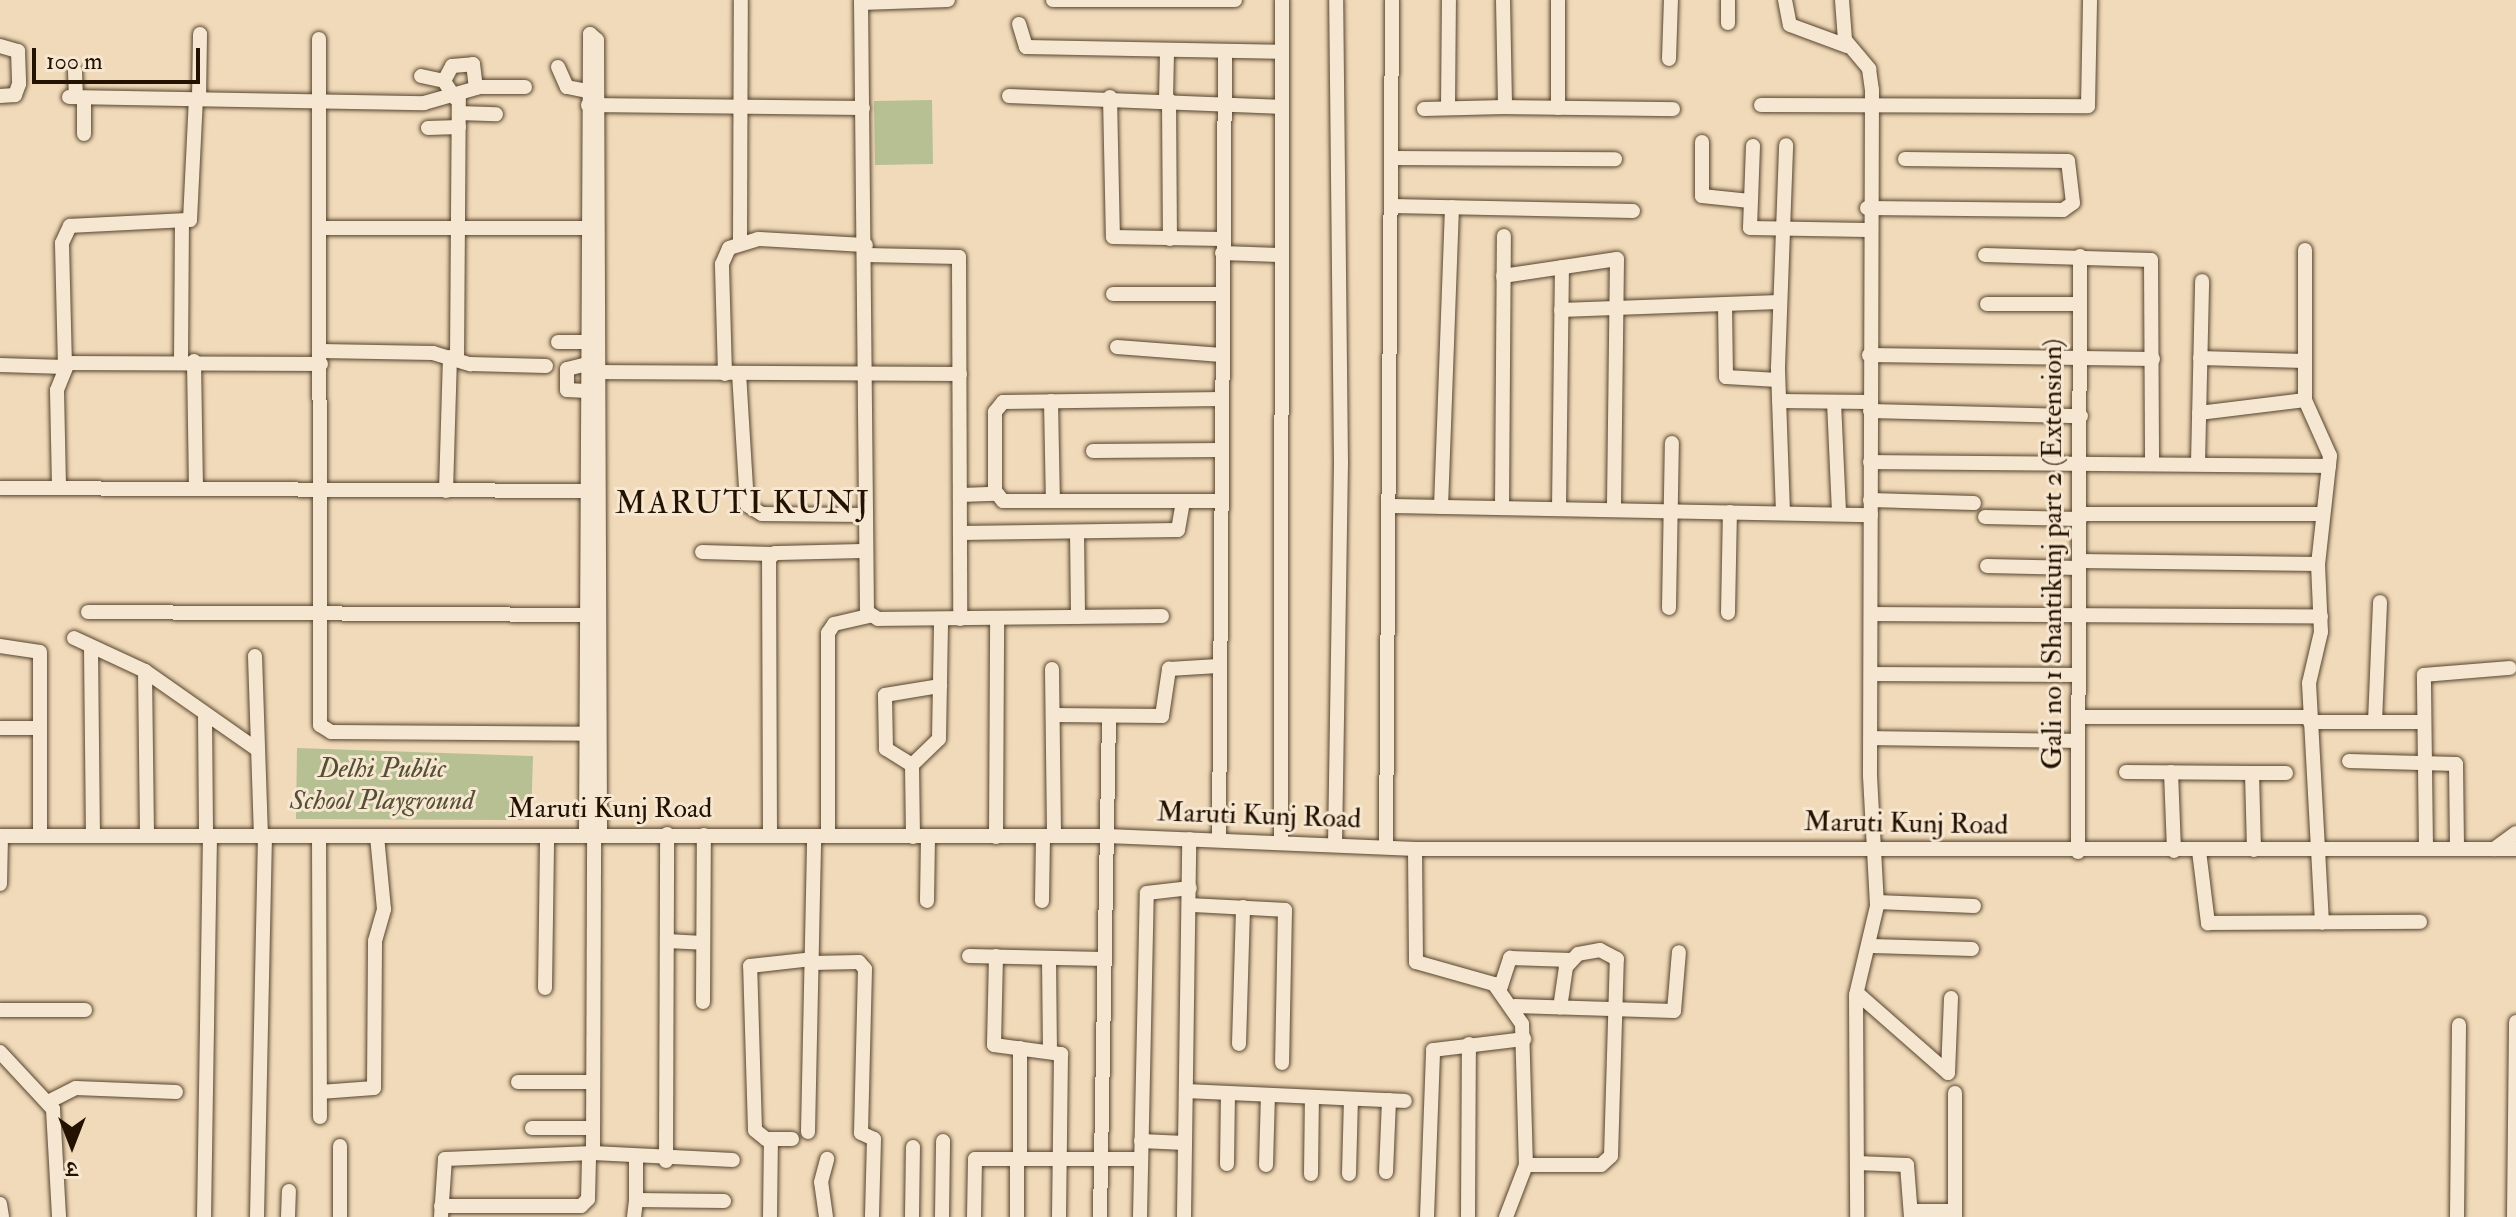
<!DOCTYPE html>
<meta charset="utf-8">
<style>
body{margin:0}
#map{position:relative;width:2516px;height:1217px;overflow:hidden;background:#f1dab9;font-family:"IM FELL Double Pica","Noto Serif Devanagari",serif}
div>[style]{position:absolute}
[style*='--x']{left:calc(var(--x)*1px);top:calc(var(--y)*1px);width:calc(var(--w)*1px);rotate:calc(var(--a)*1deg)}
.green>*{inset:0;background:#b6c092}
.roads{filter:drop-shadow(0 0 2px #56442e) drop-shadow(0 0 2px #56442e)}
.street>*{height:14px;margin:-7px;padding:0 7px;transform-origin:7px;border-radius:7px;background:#f6e7d2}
span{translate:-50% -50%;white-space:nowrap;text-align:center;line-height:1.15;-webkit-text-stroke:6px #f6e7d2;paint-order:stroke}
.street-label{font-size:28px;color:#231200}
.park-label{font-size:28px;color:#564f33;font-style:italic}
.quarter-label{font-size:32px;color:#231200;letter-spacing:2px}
.north{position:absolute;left:32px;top:1105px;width:80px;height:80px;-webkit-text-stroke:6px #f6e7d2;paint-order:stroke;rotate:180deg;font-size:22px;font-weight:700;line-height:32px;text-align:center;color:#231200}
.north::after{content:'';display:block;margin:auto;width:28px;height:36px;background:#231200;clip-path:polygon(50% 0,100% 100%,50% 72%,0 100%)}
.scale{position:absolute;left:32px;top:48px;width:168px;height:36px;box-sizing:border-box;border:4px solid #231200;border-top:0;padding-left:10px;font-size:24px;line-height:28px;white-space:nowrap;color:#231200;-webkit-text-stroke:6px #f6e7d2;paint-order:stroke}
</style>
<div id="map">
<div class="green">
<i style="clip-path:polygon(932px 100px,933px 164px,875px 165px,874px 101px)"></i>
<i style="clip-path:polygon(297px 748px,533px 756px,531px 820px,296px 819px)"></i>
</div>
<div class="roads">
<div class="street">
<i style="--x:861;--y:0;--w:612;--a:89.44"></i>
<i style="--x:867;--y:612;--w:13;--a:32"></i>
<i style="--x:878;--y:619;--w:284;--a:-0.6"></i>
<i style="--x:1053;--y:0;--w:182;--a:0"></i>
<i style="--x:1503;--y:0;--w:107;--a:88.9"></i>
<i style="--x:1505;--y:107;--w:168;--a:0.7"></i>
<i style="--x:1785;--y:0;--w:25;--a:79"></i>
<i style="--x:1790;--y:25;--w:61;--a:20.2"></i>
<i style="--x:1842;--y:0;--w:40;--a:85.7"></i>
<i style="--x:1845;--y:40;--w:38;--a:50"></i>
<i style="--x:1869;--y:69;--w:21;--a:82"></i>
<i style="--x:1872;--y:90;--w:686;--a:90.17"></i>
<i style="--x:1870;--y:776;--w:130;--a:86.9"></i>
<i style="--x:1877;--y:906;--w:91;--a:103.3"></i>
<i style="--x:1856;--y:995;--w:222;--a:89.7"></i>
<i style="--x:861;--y:3;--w:87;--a:-2"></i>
<i style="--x:1728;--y:23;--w:23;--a:-90"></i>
<i style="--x:1019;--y:24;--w:24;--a:73"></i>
<i style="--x:1026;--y:47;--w:252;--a:1.1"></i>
<i style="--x:319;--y:39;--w:686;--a:89.92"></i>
<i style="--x:320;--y:725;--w:13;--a:32"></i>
<i style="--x:331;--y:732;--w:263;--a:0.4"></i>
<i style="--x:0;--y:46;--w:19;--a:16"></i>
<i style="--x:18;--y:51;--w:33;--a:88"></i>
<i style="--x:19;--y:84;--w:12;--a:110"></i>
<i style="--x:15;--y:95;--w:15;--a:176"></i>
<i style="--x:1669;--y:59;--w:59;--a:-88.1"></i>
<i style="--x:558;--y:67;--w:22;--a:66"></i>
<i style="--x:567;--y:87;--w:20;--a:11"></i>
<i style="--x:75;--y:71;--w:26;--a:88"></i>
<i style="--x:421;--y:76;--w:24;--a:12"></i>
<i style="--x:1009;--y:96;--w:269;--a:2.3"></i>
<i style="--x:69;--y:97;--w:355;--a:1"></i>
<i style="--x:424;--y:103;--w:58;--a:-15.9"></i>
<i style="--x:480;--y:87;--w:45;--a:0"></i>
<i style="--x:1110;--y:97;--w:140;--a:88.8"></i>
<i style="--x:1113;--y:237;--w:109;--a:1.1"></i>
<i style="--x:84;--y:98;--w:36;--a:90"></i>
<i style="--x:455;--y:98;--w:20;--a:-123"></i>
<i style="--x:444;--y:81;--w:17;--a:-62"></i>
<i style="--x:452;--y:66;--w:21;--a:-5"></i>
<i style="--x:473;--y:64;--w:24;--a:83"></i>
<i style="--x:199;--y:99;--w:65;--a:-89.1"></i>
<i style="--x:1166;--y:100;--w:49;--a:-88.8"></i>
<i style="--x:1169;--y:100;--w:139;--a:89.6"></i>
<i style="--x:588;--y:105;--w:275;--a:0.6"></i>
<i style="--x:1761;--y:105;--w:327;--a:0.2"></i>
<i style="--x:2088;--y:106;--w:106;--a:-88.9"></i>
<i style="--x:1448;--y:108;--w:108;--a:-89.5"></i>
<i style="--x:1558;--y:108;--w:108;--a:-90"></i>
<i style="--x:1424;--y:109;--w:81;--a:-1.4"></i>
<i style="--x:459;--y:113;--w:37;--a:2"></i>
<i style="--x:428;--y:128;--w:31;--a:-2"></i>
<i style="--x:1702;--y:142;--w:54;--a:90"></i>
<i style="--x:1702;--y:196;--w:48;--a:5.9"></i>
<i style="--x:1753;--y:146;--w:82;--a:92.1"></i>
<i style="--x:1750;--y:228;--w:117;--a:1"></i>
<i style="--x:1392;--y:158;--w:223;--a:0.3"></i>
<i style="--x:1392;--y:206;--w:241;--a:1.2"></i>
<i style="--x:1867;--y:208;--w:196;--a:0.6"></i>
<i style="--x:2063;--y:210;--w:12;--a:-35"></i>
<i style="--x:2073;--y:203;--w:42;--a:-96.8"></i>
<i style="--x:2068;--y:161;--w:163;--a:-179.3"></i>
<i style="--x:320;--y:228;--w:276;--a:0"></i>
<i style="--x:740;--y:241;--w:241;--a:-89.8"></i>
<i style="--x:2305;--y:250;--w:150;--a:90"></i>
<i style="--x:2305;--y:400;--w:61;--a:65.9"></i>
<i style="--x:2330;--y:456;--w:109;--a:96.3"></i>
<i style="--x:2318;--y:564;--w:68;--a:87.5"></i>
<i style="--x:2321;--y:632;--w:52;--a:103.2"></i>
<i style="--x:2309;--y:683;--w:240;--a:86.9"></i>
<i style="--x:1222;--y:253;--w:57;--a:2"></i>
<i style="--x:866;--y:255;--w:93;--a:1.2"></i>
<i style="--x:959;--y:257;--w:362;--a:89.8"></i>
<i style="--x:1985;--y:255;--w:166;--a:1.7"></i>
<i style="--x:2151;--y:260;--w:204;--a:89.7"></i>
<i style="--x:1503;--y:276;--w:115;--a:-8.5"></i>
<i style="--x:1617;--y:259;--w:251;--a:90.7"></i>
<i style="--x:1113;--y:294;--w:109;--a:0"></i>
<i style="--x:1987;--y:304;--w:93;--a:0"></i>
<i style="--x:1725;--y:305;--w:72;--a:89.2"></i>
<i style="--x:1726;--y:377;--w:52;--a:3.3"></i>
<i style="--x:1561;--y:310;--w:218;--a:-2.1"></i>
<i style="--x:558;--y:342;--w:29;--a:0"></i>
<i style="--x:1117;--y:347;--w:105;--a:4.4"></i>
<i style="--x:321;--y:351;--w:112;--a:1"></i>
<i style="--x:433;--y:353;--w:39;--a:17"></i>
<i style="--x:470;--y:364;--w:76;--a:1.5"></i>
<i style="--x:1869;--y:355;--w:284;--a:0.8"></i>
<i style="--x:2200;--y:358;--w:104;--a:1.7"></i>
<i style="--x:457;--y:360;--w:264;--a:-89.6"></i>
<i style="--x:181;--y:361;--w:136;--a:-89.6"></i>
<i style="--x:194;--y:361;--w:128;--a:89.1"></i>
<i style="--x:0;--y:365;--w:65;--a:1.8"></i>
<i style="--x:65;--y:367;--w:124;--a:-91.4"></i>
<i style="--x:62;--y:243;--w:19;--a:-65"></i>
<i style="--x:70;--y:226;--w:120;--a:-2.9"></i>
<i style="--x:190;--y:220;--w:121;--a:-87.2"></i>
<i style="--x:589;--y:372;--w:371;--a:0.3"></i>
<i style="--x:739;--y:373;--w:132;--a:86.5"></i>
<i style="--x:747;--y:505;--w:17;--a:31"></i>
<i style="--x:762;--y:514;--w:103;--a:0.6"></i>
<i style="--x:725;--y:374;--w:110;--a:-91.6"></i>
<i style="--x:722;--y:264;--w:17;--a:-66"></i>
<i style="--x:729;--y:248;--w:30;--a:-17"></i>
<i style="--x:758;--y:239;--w:108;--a:3.2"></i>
<i style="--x:586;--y:391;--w:19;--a:-177"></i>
<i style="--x:567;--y:390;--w:21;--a:-90"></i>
<i style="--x:567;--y:369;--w:21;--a:-14"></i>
<i style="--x:1221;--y:399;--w:218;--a:179.2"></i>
<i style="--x:1003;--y:402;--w:13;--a:129"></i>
<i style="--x:995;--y:412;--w:79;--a:90"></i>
<i style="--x:995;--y:491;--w:13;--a:51"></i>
<i style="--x:1003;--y:501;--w:219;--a:0"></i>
<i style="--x:1051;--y:401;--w:100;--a:88.9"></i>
<i style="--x:1779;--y:401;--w:90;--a:0.6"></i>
<i style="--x:1834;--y:402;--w:112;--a:87.4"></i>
<i style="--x:1870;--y:411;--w:211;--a:1.4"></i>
<i style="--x:2199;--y:413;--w:107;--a:-7"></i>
<i style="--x:1093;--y:451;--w:129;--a:-0.4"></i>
<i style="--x:1870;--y:462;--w:459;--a:0.5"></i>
<i style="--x:2198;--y:463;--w:182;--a:-88.7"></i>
<i style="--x:59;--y:486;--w:96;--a:-91.2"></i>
<i style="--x:57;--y:390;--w:29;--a:-68"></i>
<i style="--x:68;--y:363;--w:253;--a:0.2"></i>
<i style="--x:0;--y:488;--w:596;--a:0.29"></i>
<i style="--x:446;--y:491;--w:134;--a:-88.3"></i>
<i style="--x:960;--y:495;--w:36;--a:-2"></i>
<i style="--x:1870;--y:500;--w:104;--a:1.7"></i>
<i style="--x:1393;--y:506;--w:478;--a:1.1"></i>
<i style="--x:1441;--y:507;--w:300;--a:-87.9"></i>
<i style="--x:1502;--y:508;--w:272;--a:-89.6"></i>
<i style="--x:1559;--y:509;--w:242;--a:-89.3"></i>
<i style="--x:1783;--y:513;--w:146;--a:-92"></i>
<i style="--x:1778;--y:367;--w:222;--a:-87.9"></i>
<i style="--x:2080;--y:514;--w:242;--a:0"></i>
<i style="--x:1985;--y:517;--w:95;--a:1.2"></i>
<i style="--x:1077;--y:532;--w:85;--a:89.3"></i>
<i style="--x:960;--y:533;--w:218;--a:-0.8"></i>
<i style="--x:1178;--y:530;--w:29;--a:-80"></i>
<i style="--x:702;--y:552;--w:70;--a:1.6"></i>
<i style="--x:2079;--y:561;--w:239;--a:0.7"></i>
<i style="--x:1987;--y:566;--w:92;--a:1.2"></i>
<i style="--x:1669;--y:608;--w:165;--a:-89"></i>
<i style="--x:88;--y:612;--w:508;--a:0.34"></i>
<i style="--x:1728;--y:613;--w:101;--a:-88.9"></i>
<i style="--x:1872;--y:614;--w:449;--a:0.3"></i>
<i style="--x:74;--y:638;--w:78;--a:24.9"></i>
<i style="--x:145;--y:671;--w:134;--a:35"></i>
<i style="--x:0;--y:646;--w:40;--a:8.5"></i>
<i style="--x:40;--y:652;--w:184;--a:90"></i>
<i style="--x:91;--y:648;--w:187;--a:89.4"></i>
<i style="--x:255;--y:656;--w:181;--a:88.1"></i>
<i style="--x:1052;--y:669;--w:167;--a:89.3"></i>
<i style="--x:145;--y:671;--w:165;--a:89.3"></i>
<i style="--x:1872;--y:674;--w:206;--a:0.3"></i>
<i style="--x:205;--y:715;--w:121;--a:89.5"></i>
<i style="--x:1053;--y:715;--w:109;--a:0.5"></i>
<i style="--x:1162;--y:716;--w:48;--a:-81.5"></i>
<i style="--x:1169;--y:669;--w:49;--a:-3.5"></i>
<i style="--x:2078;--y:717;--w:231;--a:0"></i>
<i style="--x:2310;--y:722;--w:113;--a:0"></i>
<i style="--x:2375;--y:722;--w:120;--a:-87.6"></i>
<i style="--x:0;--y:728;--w:40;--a:0"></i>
<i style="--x:1871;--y:738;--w:207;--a:0.8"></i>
<i style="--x:2349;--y:761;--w:107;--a:1.6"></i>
<i style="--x:2456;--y:764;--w:85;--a:89.3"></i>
<i style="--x:912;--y:765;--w:31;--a:-148"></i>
<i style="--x:886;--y:749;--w:54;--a:-91.1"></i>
<i style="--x:885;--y:695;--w:56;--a:-9.3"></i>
<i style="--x:2126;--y:772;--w:126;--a:0.5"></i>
<i style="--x:2252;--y:773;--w:77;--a:88.5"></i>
<i style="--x:2171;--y:772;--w:79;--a:87.8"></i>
<i style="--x:2252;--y:773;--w:34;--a:0"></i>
<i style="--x:586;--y:834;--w:800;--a:-89.71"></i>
<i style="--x:590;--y:34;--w:9;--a:41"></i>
<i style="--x:597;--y:40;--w:794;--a:89.78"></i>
<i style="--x:0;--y:836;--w:1108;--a:0"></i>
<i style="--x:1108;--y:836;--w:307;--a:2.4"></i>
<i style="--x:1415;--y:849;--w:1101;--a:0"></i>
<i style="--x:770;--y:836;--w:277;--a:-90.2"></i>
<i style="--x:769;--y:559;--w:8;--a:-45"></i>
<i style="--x:775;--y:553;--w:90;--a:-1.3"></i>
<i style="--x:828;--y:836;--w:203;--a:-90"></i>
<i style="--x:828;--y:633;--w:11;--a:-56"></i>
<i style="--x:834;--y:624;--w:36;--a:-13"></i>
<i style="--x:319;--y:837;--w:280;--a:89.8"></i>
<i style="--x:913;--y:837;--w:72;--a:-90.8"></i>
<i style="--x:912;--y:765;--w:37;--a:-44"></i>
<i style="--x:939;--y:739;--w:120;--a:-89"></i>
<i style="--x:996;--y:837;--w:219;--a:-89.7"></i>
<i style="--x:1219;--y:839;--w:787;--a:-89.56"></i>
<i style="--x:1281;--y:842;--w:842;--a:-89.93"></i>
<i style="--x:1335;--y:845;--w:383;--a:-89.1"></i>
<i style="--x:1341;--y:462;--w:462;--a:-90.6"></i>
<i style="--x:1386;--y:847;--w:847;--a:-89.59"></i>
<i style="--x:1415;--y:849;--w:113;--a:89.5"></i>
<i style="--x:1416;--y:962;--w:81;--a:15.8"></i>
<i style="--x:1494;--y:984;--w:49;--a:55"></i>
<i style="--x:1522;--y:1024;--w:141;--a:88.4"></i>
<i style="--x:1526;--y:1165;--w:56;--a:111"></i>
<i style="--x:2426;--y:849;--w:174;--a:-90.7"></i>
<i style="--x:2424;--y:675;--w:86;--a:-4.7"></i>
<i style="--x:2494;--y:849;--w:27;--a:-36"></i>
<i style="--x:2199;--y:851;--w:73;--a:82.9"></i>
<i style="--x:2208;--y:923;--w:212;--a:-0.3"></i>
<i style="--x:2078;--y:852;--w:596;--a:-89.81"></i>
<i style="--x:0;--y:884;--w:48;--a:-88.8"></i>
<i style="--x:927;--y:901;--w:64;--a:-89.1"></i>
<i style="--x:1042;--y:901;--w:64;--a:-89.1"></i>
<i style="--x:1877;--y:902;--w:97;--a:2.4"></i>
<i style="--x:1191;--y:905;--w:94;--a:3"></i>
<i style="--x:1285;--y:910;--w:153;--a:91.1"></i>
<i style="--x:667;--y:941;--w:36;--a:3"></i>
<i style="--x:1872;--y:946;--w:100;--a:1.7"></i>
<i style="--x:969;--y:956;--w:135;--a:1.3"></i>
<i style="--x:996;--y:956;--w:89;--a:91.3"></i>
<i style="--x:994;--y:1045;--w:68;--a:7.7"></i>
<i style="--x:1061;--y:1054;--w:163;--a:90.7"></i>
<i style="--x:1049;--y:958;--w:90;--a:89.4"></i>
<i style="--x:812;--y:963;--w:47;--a:-1.2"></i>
<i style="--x:859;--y:962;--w:9;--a:49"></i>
<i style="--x:865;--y:969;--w:164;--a:91.4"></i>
<i style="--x:861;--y:1133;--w:14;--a:25"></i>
<i style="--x:874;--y:1139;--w:78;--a:91.5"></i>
<i style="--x:545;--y:988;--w:152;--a:-89.2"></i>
<i style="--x:1500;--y:989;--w:33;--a:-72"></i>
<i style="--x:1510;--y:958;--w:61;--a:1.9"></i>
<i style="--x:1857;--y:993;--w:121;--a:41.3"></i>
<i style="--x:1948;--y:1073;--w:75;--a:-87.7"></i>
<i style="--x:703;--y:1002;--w:167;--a:-89.7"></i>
<i style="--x:1515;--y:1006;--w:159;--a:1.8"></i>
<i style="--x:1674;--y:1011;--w:59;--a:-85.2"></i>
<i style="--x:0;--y:1010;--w:85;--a:0"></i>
<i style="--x:1239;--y:1044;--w:137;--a:-88.3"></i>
<i style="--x:1020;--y:1048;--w:111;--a:90"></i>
<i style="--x:0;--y:1052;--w:78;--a:47.1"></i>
<i style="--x:53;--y:1109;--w:108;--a:86.8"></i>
<i style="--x:518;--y:1082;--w:73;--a:0"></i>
<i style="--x:1187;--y:1091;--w:218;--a:2.6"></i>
<i style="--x:320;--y:1092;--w:54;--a:-4.2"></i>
<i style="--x:374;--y:1088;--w:147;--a:-89.6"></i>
<i style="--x:375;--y:941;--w:33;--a:-74"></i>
<i style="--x:384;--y:909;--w:73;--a:-95.5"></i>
<i style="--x:1955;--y:1093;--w:124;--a:90"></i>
<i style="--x:48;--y:1102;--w:31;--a:-27"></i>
<i style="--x:76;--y:1088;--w:100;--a:2.3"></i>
<i style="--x:532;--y:1128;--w:61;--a:0"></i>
<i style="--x:808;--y:1132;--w:296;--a:-88.8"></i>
<i style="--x:792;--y:1139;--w:26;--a:180"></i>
<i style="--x:766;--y:1139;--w:14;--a:-141"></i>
<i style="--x:755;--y:1130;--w:164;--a:-91.7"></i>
<i style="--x:750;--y:966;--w:62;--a:-6.4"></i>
<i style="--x:1141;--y:1141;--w:44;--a:2.6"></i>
<i style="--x:340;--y:1146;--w:71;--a:90"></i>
<i style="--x:593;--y:1153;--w:140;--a:2.9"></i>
<i style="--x:1017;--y:1159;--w:58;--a:90"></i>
<i style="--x:636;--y:1160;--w:40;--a:90"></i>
<i style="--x:636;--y:1200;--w:88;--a:0.7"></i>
<i style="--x:666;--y:1161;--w:327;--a:-89.8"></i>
<i style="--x:1857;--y:1163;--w:50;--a:2.3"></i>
<i style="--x:1907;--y:1165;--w:52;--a:85.6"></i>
<i style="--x:1227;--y:1164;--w:71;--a:-89.2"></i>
<i style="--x:1266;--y:1165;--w:70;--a:-88.4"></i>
<i style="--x:1526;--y:1165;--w:75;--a:0"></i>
<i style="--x:1601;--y:1165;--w:13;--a:-42"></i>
<i style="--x:1611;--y:1156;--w:197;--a:-88.3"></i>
<i style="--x:1617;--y:959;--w:19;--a:-152"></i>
<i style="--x:1600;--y:950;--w:22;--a:170"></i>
<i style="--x:1578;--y:954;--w:18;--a:133"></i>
<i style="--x:1566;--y:967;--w:41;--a:98.3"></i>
<i style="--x:1386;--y:1172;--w:72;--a:-87.6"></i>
<i style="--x:1311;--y:1174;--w:77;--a:-89.3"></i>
<i style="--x:1349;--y:1174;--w:75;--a:-88.5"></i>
<i style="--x:0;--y:1204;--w:13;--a:81"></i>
<i style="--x:441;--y:1206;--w:140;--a:0"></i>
<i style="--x:581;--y:1206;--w:10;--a:-45"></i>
<i style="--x:588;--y:1199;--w:42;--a:-88.6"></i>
<i style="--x:1911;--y:1211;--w:44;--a:0"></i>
<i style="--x:204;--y:1217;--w:380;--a:-89.1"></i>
<i style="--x:257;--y:1217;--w:380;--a:-88.8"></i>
<i style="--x:288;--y:1217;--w:26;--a:-88"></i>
<i style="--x:441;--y:1217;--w:58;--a:-86.1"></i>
<i style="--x:445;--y:1159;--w:148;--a:-2.3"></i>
<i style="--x:593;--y:1153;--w:319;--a:-89.8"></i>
<i style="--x:634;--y:1217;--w:17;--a:-83"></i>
<i style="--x:770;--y:1217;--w:77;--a:-89.3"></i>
<i style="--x:826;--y:1217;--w:35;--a:-98"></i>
<i style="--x:821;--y:1182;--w:24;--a:-75"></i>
<i style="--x:912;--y:1217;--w:70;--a:-89.2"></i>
<i style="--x:942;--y:1217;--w:76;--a:-89.2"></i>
<i style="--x:974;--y:1217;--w:58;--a:-89"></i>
<i style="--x:975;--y:1159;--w:165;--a:0"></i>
<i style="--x:1100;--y:1217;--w:501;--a:-88.97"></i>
<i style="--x:1140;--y:1217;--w:324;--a:-88.8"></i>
<i style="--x:1147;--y:893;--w:43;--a:-6.6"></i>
<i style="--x:1184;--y:1217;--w:378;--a:-89.2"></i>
<i style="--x:1427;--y:1217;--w:167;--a:-87.9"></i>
<i style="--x:1433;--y:1050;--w:92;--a:-6.9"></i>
<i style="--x:1468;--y:1217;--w:173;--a:-89.7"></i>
<i style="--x:2457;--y:1217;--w:192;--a:-89.4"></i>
<i style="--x:2514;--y:1217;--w:195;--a:-89.4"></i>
</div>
</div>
<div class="street-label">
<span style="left:2053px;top:554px;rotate:-90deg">Gali no 1 Shantikunj part 2 (Extension)</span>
<span style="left:610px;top:809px">Maruti Kunj Road</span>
<span style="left:1259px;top:816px;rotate:2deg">Maruti Kunj Road</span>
<span style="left:1906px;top:824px;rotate:1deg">Maruti Kunj Road</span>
</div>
<div class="park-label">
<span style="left:382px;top:785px">Delhi Public<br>School Playground</span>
</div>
<div class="quarter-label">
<span style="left:743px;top:503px">MARUTI KUNJ</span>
</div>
<div class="north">उ</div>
<div class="scale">100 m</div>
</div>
